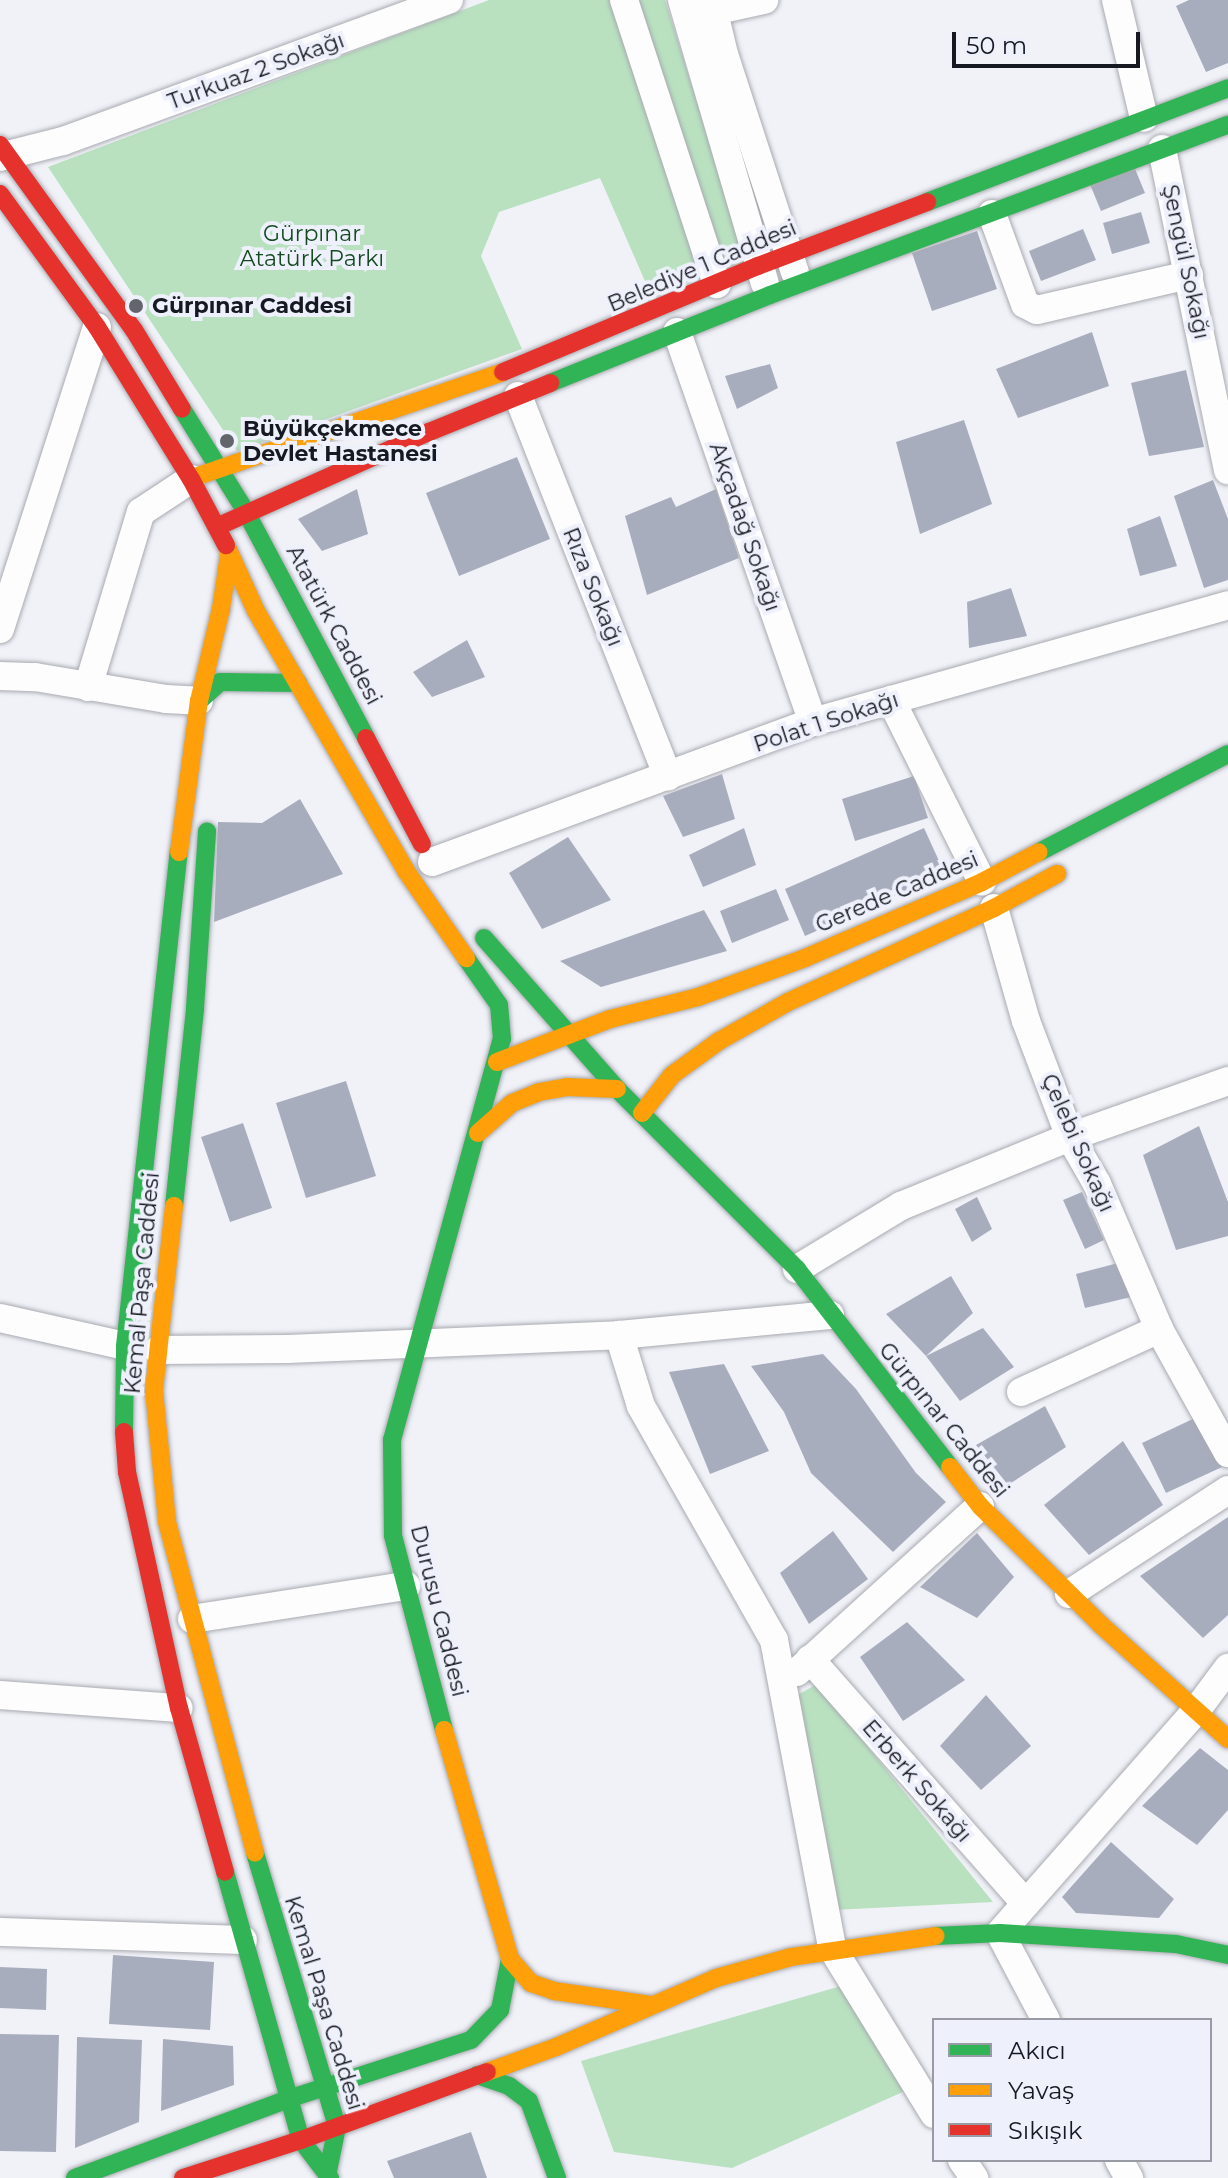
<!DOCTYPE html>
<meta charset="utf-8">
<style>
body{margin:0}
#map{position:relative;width:1228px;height:2178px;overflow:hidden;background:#f1f2f8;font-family:Montserrat,sans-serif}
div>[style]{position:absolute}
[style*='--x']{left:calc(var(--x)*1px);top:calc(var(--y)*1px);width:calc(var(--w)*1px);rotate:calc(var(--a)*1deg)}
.green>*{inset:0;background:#b9e1c0}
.building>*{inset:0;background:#a8adbe}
.roads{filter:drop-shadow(0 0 2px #a8aab0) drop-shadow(0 0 2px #a8aab0)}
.street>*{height:28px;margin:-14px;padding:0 14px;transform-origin:14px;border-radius:14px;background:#fdfdfe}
.fast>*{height:18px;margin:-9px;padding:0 9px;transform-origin:9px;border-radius:9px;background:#30b455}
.slow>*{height:18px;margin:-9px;padding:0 9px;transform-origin:9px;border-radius:9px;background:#ff9f0a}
.jam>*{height:18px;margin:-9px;padding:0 9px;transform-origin:9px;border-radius:9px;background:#e5322d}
.dots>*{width:22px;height:22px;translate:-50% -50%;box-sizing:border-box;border:4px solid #eef1fb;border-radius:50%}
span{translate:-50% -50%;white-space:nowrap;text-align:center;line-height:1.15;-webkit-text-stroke:8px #eef1fb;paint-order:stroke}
.street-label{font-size:22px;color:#161921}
.park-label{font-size:22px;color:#144a20}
.poi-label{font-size:22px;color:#161921;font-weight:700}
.left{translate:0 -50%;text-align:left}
.legend{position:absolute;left:932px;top:2018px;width:280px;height:144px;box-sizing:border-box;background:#eef1fb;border:2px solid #989ba4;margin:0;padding:10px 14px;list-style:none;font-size:24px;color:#161921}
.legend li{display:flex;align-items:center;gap:16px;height:40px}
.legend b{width:40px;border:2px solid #989ba4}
.scale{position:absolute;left:952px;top:32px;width:188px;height:36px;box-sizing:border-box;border:4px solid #161921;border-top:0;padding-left:10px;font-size:24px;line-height:28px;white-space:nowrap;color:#161921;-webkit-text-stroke:6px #eef1fb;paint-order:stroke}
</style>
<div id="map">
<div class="green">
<i style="clip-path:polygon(489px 0,665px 0,747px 261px,651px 295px,600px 178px,499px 212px,481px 256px,522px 349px,237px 451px,48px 167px)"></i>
<i style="clip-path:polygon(817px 1684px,993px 1902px,833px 1910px,789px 1700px)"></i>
<i style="clip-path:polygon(841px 1986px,905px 2091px,732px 2168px,614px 2152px,581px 2061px)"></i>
</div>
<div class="building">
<i style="clip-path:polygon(1189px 0,1228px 0,1228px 63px,1206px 72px,1176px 6px)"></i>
<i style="clip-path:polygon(1133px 164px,1145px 193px,1101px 211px,1089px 182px)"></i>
<i style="clip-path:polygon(1141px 212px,1150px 243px,1112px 254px,1103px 223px)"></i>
<i style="clip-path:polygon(1083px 229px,1096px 260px,1041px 281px,1029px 251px)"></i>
<i style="clip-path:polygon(977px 231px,997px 289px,932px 311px,912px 253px)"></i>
<i style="clip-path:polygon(1092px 332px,1109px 386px,1018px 418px,996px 369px)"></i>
<i style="clip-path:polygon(770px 364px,778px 388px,737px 409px,725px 376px)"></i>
<i style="clip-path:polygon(1186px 370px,1204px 447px,1149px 456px,1131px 383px)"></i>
<i style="clip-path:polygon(964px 420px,992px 504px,920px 534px,896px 442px)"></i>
<i style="clip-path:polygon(517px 457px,550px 539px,459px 576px,426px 493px)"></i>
<i style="clip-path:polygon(1213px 480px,1228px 519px,1228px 580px,1204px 588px,1174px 496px)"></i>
<i style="clip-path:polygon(357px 489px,368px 534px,322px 551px,298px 519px)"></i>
<i style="clip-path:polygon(716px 489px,739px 558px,647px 595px,625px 516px,671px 497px,676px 507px)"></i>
<i style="clip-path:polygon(1160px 516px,1177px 566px,1140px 576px,1127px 529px)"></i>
<i style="clip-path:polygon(1011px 588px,1027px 636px,969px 648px,967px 602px)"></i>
<i style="clip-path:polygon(467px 640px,485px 677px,432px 697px,413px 672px)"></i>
<i style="clip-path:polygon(722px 774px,735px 819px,683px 837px,663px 796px)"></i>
<i style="clip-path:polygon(914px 776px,928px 818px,855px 841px,842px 799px)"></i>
<i style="clip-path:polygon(300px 799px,343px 874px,214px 922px,218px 822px,262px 823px)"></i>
<i style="clip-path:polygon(744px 828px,756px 865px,703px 887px,689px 855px)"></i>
<i style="clip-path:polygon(924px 828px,945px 874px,805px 936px,785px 889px)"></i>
<i style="clip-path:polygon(568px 837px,611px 900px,542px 929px,509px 873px)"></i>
<i style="clip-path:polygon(776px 889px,789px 920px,732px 943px,720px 911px)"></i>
<i style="clip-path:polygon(704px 910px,727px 951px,601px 987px,560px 961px)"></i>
<i style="clip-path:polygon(346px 1081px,376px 1176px,306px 1198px,276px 1103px)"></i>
<i style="clip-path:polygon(243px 1123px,272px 1208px,230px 1222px,201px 1137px)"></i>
<i style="clip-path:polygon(1199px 1126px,1228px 1202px,1228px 1236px,1176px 1250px,1143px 1155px)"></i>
<i style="clip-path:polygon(1082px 1192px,1104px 1240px,1085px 1249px,1063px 1200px)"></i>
<i style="clip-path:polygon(977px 1197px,992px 1229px,972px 1242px,955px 1209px)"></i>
<i style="clip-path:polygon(1122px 1262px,1131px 1297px,1085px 1308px,1076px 1274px)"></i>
<i style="clip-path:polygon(951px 1276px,973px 1313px,926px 1356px,886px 1314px)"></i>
<i style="clip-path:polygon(983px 1328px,1014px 1367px,960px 1401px,926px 1356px)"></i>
<i style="clip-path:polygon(823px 1354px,856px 1389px,916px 1473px,946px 1502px,893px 1552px,811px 1473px,784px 1412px,751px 1366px)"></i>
<i style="clip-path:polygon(724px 1364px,769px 1451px,710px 1474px,669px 1372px)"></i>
<i style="clip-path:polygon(1045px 1406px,1066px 1447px,1008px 1485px,976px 1445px)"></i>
<i style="clip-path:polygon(1197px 1417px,1222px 1467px,1166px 1493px,1142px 1443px)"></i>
<i style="clip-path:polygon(1123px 1441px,1163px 1505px,1089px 1555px,1044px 1505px)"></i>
<i style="clip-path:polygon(1228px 1517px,1228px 1615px,1203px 1638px,1140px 1576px)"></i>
<i style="clip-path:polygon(833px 1531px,868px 1579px,809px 1624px,780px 1573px)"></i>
<i style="clip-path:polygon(977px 1533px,1014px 1577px,977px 1618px,920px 1587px)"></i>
<i style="clip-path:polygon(907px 1622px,965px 1680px,903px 1721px,860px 1657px)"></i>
<i style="clip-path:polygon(986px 1695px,1031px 1746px,981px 1790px,940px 1746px)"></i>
<i style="clip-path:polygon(1200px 1748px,1228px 1770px,1228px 1810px,1197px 1845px,1142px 1806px)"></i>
<i style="clip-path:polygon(1111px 1842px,1174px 1899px,1159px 1918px,1076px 1913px,1062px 1897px)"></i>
<i style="clip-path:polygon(113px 1955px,214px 1962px,210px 2030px,109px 2024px)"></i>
<i style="clip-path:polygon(0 1967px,47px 1969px,46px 2010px,0 2008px)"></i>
<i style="clip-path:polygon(0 2034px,59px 2035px,56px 2152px,0 2151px)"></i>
<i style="clip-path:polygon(77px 2037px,142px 2040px,139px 2122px,75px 2148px)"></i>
<i style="clip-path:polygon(163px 2039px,233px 2046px,234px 2085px,161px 2111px)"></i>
<i style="clip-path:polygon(471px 2132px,487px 2178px,394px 2178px,387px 2161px)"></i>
</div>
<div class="roads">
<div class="street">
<i style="--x:624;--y:0;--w:299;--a:71.9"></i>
<i style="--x:682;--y:0;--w:295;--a:73.7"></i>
<i style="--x:711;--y:0;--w:56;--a:76.5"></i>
<i style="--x:724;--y:54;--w:229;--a:72"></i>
<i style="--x:1116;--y:0;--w:121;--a:76.7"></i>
<i style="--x:695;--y:15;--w:71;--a:-12.3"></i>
<i style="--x:1162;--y:149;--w:328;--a:78.4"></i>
<i style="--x:0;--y:157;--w:65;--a:-14.3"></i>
<i style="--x:63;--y:141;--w:411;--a:-20.1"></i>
<i style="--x:992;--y:214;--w:96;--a:69.9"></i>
<i style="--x:1025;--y:304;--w:13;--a:27"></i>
<i style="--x:1037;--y:310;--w:156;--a:-13"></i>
<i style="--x:677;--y:332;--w:413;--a:70.8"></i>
<i style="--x:518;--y:396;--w:409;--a:68.5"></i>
<i style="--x:0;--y:629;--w:317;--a:-72.2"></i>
<i style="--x:0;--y:676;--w:35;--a:2"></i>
<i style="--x:35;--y:677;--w:133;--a:9.5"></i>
<i style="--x:166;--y:699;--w:33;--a:3"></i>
<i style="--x:88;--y:687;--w:183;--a:-73.2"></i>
<i style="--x:141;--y:512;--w:60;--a:-33.4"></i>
<i style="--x:891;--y:700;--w:203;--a:63.4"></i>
<i style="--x:432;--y:862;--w:406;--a:-20.2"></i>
<i style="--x:813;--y:722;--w:431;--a:-15.7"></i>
<i style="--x:994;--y:908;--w:117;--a:74.2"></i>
<i style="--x:1026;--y:1021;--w:124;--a:69.2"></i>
<i style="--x:1070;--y:1137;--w:54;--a:60.1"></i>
<i style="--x:1097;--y:1184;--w:158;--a:66.8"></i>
<i style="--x:1159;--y:1329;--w:142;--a:60.9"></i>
<i style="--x:797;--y:1269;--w:122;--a:-31.2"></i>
<i style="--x:901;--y:1206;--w:183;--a:-22.2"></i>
<i style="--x:1070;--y:1137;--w:168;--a:-19.5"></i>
<i style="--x:0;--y:1318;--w:128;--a:12.6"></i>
<i style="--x:619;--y:1335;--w:74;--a:72.8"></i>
<i style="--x:641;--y:1406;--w:269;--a:60.4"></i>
<i style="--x:774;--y:1640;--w:313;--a:79.3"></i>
<i style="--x:832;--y:1948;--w:195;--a:58.4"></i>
<i style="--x:158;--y:1350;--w:130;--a:-0.4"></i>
<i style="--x:288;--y:1349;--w:331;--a:-2.4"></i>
<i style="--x:619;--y:1335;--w:212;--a:-5.4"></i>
<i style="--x:1021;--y:1392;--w:152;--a:-24.5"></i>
<i style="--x:1069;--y:1594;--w:190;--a:-33.2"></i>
<i style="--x:192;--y:1619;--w:217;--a:-8.8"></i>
<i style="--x:810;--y:1659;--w:325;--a:48.6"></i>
<i style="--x:797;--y:1672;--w:247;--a:-42.2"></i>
<i style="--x:0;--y:1695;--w:179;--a:4.2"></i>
<i style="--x:0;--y:1932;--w:243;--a:1.9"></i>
<i style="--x:1046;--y:2020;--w:98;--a:-117.9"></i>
<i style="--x:1000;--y:1933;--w:296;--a:-48.6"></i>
<i style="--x:1196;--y:1711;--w:54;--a:-53.3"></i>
<i style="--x:962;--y:2160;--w:22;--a:56"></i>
<i style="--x:1119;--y:2160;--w:21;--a:61"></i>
</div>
<div class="fast">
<i style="--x:927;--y:202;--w:322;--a:-20.7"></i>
<i style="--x:550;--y:383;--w:237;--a:-21.8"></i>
<i style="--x:770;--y:295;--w:489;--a:-20.4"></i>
<i style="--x:182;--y:409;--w:121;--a:58.1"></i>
<i style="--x:246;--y:512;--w:256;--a:62"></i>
<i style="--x:199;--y:701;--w:28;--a:-42"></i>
<i style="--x:220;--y:682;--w:78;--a:0.7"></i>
<i style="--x:1039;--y:852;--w:213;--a:-27.4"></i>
<i style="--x:484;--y:938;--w:201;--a:48.6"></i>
<i style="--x:617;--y:1089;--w:255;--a:45"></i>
<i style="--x:797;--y:1269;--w:250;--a:52.3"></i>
<i style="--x:174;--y:1206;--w:199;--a:-83.9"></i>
<i style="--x:195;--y:1008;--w:177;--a:-86.1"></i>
<i style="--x:124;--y:1432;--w:86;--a:-89.3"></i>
<i style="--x:125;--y:1346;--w:497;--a:-83.8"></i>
<i style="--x:444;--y:1730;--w:202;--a:-104.7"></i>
<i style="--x:393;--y:1535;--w:95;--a:-90.6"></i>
<i style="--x:392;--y:1440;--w:416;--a:-74.7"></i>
<i style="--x:502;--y:1039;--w:34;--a:-95"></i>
<i style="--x:499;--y:1005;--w:57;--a:-125.1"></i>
<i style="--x:255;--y:1853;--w:286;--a:73.3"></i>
<i style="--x:337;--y:2127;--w:45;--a:101.6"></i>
<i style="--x:225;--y:1872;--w:279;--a:74.2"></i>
<i style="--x:301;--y:2140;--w:48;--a:52.7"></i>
<i style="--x:935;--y:1936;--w:65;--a:-2.6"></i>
<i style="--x:1000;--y:1933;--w:176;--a:3.6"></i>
<i style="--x:1176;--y:1944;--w:53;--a:11.9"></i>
<i style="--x:477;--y:2075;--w:34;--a:19"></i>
<i style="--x:509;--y:2086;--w:25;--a:37"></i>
<i style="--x:529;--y:2101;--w:82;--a:70"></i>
<i style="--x:75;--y:2178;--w:227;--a:-20.3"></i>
<i style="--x:288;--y:2099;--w:192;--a:-17.9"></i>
<i style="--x:471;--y:2040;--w:42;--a:-46"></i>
<i style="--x:500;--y:2010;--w:52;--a:-78.9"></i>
</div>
<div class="slow">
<i style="--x:195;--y:477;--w:325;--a:-18.8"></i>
<i style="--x:226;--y:545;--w:72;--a:65.6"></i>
<i style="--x:256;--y:611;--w:300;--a:60"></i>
<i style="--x:406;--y:871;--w:106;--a:55.4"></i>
<i style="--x:179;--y:852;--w:152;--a:-82.5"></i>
<i style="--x:199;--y:701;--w:95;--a:-76.6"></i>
<i style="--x:221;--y:609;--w:55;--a:-81.6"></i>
<i style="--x:497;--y:1062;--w:121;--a:-20.8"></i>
<i style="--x:610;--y:1019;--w:91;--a:-14"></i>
<i style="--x:698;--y:997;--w:114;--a:-20"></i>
<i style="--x:805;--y:958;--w:193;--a:-23.2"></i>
<i style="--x:982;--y:882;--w:64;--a:-27.8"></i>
<i style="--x:642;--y:1113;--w:48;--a:-51.7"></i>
<i style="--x:672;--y:1075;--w:58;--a:-35.9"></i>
<i style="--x:719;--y:1041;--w:79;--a:-29.5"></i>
<i style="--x:788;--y:1002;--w:226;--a:-24.5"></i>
<i style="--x:994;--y:908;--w:72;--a:-28.4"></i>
<i style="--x:478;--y:1133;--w:45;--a:-41.4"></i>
<i style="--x:512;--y:1103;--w:29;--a:-22"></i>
<i style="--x:539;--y:1092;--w:28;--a:-10"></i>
<i style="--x:567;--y:1087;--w:50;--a:2.3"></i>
<i style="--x:174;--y:1206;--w:186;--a:96.2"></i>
<i style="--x:154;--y:1391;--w:132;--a:84.3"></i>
<i style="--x:167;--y:1522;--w:342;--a:75.1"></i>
<i style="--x:950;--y:1467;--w:49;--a:52.4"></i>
<i style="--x:980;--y:1506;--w:170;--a:44.5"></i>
<i style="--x:1101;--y:1625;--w:171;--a:41.9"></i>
<i style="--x:444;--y:1730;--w:238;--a:73.9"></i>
<i style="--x:510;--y:1959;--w:32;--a:49"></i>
<i style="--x:531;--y:1983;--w:24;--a:19"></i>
<i style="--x:554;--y:1991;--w:98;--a:8.2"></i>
<i style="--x:487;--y:2072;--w:73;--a:-19.9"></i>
<i style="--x:556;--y:2047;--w:174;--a:-23.3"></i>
<i style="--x:716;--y:1978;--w:78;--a:-15.6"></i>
<i style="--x:791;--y:1957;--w:146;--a:-8.3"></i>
</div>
<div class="jam">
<i style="--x:0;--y:145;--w:228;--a:54.1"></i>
<i style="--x:134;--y:330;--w:92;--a:58.7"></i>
<i style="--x:0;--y:194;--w:165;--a:53.9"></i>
<i style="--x:97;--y:327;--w:179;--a:58.3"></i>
<i style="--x:191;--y:479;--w:75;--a:62.1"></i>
<i style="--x:503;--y:372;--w:276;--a:-22.6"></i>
<i style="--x:758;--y:266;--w:181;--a:-20.7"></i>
<i style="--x:221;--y:525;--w:228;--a:-24.1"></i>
<i style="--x:429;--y:432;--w:131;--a:-22"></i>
<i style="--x:366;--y:738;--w:120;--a:62.2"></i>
<i style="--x:124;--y:1432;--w:40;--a:85.7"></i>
<i style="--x:127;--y:1472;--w:242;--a:77.6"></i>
<i style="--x:179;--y:1708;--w:170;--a:74.3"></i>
<i style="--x:183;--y:2178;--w:124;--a:-17.9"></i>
<i style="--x:301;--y:2140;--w:198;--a:-20.1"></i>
</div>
</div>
<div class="dots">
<i style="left:136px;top:306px;background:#63656c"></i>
<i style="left:227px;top:441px;background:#63656c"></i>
</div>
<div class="street-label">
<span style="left:256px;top:71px;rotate:-20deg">Turkuaz 2 Sokağı</span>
<span style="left:1186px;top:262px;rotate:78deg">Şengül Sokağı</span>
<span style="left:702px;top:266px;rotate:-23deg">Belediye 1 Caddesi</span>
<span style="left:745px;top:527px;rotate:71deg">Akçadağ Sokağı</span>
<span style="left:593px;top:587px;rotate:68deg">Rıza Sokağı</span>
<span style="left:334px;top:625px;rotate:62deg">Atatürk Caddesi</span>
<span style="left:826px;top:722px;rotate:-18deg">Polat 1 Sokağı</span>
<span style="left:897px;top:892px;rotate:-23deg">Gerede Caddesi</span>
<span style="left:1078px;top:1143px;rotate:66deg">Çelebi Sokağı</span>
<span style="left:142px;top:1283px;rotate:-85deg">Kemal Paşa Caddesi</span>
<span style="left:944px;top:1420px;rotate:51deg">Gürpınar Caddesi</span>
<span style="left:439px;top:1611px;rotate:76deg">Durusu Caddesi</span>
<span style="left:917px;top:1781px;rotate:49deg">Erberk Sokağı</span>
<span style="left:324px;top:2003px;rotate:73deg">Kemal Paşa Caddesi</span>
</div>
<div class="park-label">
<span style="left:312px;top:246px">Gürpınar<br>Atatürk Parkı</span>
</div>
<div class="poi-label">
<span class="left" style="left:152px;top:306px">Gürpınar Caddesi</span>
<span class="left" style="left:243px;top:441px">Büyükçekmece<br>Devlet Hastanesi</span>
</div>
<ul class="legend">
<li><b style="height:10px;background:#30b455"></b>Akıcı</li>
<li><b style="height:10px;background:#ff9f0a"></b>Yavaş</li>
<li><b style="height:10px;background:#e5322d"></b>Sıkışık</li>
</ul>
<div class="scale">50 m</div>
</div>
